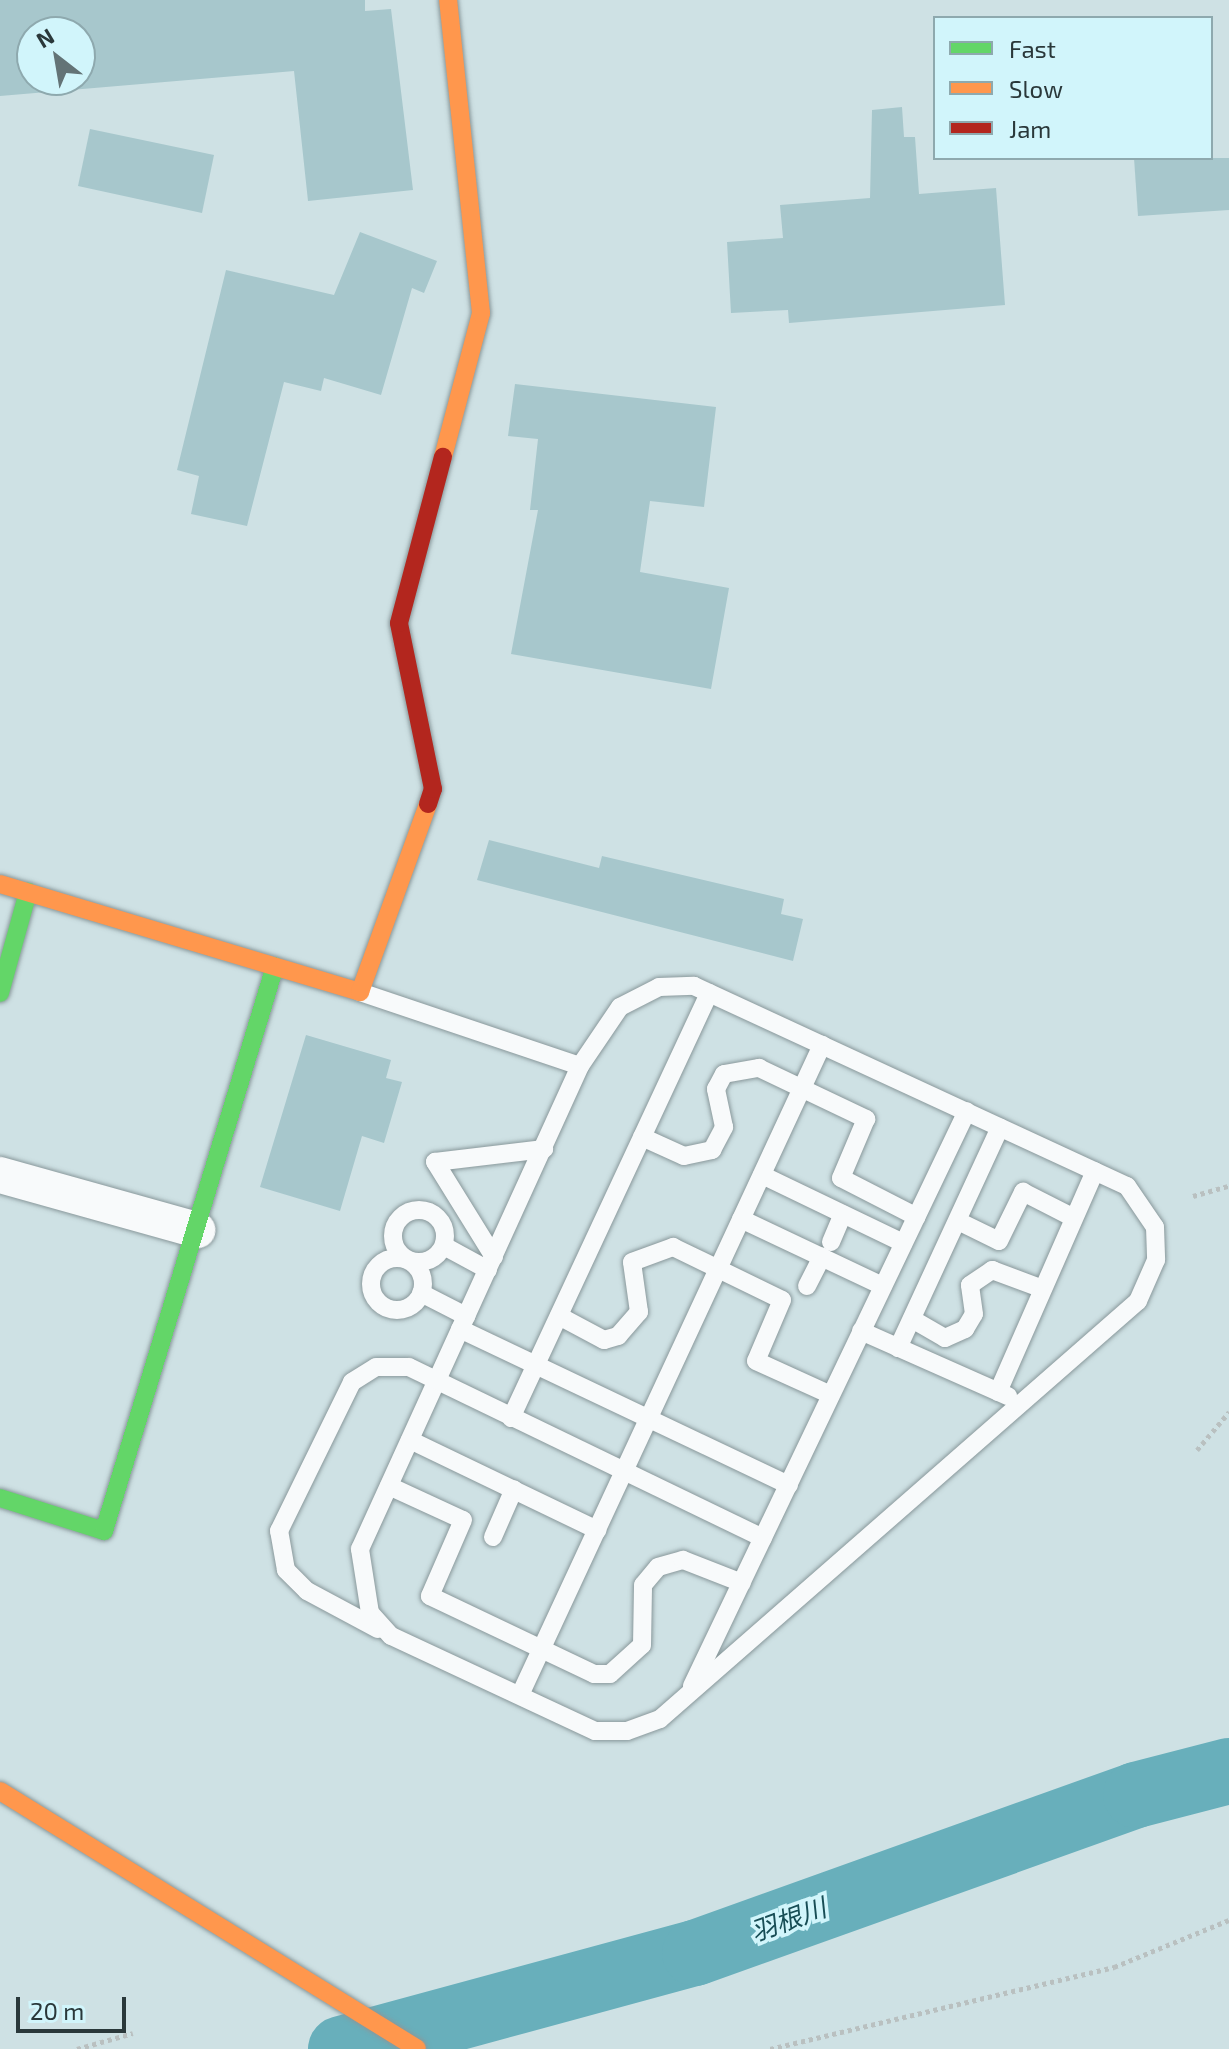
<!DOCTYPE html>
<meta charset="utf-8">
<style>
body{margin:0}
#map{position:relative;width:1229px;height:2049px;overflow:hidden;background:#cee1e4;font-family:"Exo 2","Noto Sans JP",sans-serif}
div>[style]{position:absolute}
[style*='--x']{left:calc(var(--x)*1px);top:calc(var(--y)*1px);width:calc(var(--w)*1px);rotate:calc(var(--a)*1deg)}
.river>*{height:66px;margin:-33px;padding:0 33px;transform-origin:33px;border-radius:33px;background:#68afbb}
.building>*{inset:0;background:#a7c7cc}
.path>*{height:5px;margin-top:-2.5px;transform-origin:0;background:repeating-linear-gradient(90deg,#b9c0c0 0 4px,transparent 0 8px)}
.roads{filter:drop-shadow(0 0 2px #89989b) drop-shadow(0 0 2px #89989b)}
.lane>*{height:18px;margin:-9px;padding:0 9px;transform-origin:9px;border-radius:9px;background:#f8fafb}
.lane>.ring{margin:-9px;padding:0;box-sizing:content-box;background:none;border:18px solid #f8fafb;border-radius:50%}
.street>*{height:36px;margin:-18px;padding:0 18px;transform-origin:18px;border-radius:18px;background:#f8fafb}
.fast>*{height:18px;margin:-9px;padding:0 9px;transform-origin:9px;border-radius:9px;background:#63d668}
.slow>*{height:18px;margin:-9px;padding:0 9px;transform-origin:9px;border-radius:9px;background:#ff974d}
.jam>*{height:18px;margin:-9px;padding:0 9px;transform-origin:9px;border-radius:9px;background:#b3261e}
span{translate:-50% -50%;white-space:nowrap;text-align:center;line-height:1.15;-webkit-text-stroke:7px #d1f5fb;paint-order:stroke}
.water-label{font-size:26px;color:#174d55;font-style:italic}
.legend{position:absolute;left:933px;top:16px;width:280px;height:144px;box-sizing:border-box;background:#d1f5fb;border:2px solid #8ea9ae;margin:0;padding:10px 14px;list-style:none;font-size:24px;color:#2a383a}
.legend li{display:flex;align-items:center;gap:16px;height:40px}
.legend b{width:40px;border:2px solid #8ea9ae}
.north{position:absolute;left:16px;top:16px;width:80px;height:80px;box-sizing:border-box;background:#d1f5fb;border:2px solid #8ea9ae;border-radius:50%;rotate:329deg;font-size:22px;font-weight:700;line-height:32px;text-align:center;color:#2a383a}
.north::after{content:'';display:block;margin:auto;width:28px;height:36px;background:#637376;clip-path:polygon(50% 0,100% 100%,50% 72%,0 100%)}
.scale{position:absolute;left:16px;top:1997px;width:110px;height:36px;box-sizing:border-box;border:4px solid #2a383a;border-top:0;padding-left:10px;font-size:24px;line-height:28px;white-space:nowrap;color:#2a383a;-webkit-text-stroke:6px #d1f5fb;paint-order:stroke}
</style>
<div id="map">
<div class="river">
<i style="--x:341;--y:2049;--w:367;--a:-15.2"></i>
<i style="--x:695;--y:1953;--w:468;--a:-19.7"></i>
<i style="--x:1136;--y:1795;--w:96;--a:-14.5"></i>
</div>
<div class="building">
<i style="clip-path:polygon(evenodd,0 0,365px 0,365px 11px,391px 9px,413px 190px,308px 201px,294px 71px,0 96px,0 0,32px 32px,80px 32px,80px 80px,32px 80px,32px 32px)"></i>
<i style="clip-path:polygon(902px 107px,904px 137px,915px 137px,919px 194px,996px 188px,1005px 305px,789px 323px,788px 310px,731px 313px,727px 242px,783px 238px,780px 205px,870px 198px,872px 110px)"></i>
<i style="clip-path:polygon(90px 129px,214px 155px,202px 213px,78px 186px)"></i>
<i style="clip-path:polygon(1134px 158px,1229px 158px,1229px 210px,1138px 216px)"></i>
<i style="clip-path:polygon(360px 232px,437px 261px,424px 293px,412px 288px,381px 395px,324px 378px,321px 391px,284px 382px,247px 526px,191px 514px,199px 476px,177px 470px,226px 270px,334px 295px)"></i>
<i style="clip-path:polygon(515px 384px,716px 407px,704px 507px,650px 501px,640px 572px,729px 588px,711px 689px,511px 654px,538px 510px,530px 510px,538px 439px,508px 436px)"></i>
<i style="clip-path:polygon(489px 840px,599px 868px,602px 856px,784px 899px,781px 914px,803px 919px,793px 961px,477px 880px)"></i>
<i style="clip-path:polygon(306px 1035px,391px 1060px,386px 1078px,402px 1082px,384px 1143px,362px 1136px,340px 1211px,260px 1187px)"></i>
</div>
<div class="path">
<i style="--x:1193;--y:1196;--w:37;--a:-16"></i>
<i style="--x:1197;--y:1450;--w:50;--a:-49.9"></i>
<i style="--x:77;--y:2049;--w:58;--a:-15.9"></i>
<i style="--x:770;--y:2049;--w:354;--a:-13.4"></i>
<i style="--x:1114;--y:1967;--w:124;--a:-22.2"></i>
</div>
<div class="roads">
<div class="lane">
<i style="--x:694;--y:986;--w:477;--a:24.8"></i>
<i style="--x:1127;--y:1186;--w:50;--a:55.7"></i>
<i style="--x:1155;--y:1227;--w:33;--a:88"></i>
<i style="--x:1156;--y:1260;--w:45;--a:113.7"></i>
<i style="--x:1138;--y:1301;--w:635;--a:138.83"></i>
<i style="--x:660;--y:1719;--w:35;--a:160"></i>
<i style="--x:627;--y:1731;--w:32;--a:180"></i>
<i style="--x:595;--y:1731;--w:225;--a:-155"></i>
<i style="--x:391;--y:1636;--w:31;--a:-132"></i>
<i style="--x:370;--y:1613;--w:65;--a:-98.9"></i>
<i style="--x:360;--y:1549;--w:531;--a:-65.51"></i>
<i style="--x:580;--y:1066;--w:71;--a:-55.9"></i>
<i style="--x:620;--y:1007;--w:44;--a:-27.1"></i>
<i style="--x:659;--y:987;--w:35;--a:-2"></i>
<i style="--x:360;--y:992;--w:232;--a:18.6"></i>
<i style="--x:642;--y:1137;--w:46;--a:24.3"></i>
<i style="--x:684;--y:1156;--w:29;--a:-12"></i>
<i style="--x:712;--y:1150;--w:26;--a:-62"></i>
<i style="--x:724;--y:1127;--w:39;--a:-102"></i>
<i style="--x:716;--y:1089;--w:17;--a:-62"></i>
<i style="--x:724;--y:1074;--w:36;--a:-10"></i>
<i style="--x:759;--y:1068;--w:119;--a:25.5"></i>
<i style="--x:866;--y:1119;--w:64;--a:113"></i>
<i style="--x:841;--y:1178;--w:85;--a:27.2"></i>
<i style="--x:762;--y:1175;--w:157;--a:25.7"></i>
<i class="ring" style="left:393px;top:1210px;width:34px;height:34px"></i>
<i style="--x:741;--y:1219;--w:157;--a:25.3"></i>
<i style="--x:960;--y:1222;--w:43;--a:26"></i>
<i style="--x:999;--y:1241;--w:55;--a:-63.9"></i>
<i style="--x:1023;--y:1192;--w:57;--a:27"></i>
<i style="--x:831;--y:1242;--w:30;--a:-67"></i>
<i style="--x:444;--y:1246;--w:50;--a:28.6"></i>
<i style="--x:494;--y:1257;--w:112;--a:-121.8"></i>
<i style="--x:435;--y:1162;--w:110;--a:-6.8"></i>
<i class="ring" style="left:371px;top:1258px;width:34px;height:34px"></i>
<i style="--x:807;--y:1286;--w:33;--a:-63"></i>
<i style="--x:421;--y:1293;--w:51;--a:27.1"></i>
<i style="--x:559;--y:1316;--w:51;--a:28.1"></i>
<i style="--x:604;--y:1340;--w:15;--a:-16"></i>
<i style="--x:618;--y:1336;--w:32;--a:-49"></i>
<i style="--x:639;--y:1312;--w:50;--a:-98"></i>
<i style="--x:632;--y:1262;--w:44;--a:-20.1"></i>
<i style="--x:673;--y:1247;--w:121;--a:25.9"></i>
<i style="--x:782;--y:1300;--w:66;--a:113.1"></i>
<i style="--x:756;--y:1361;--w:82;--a:24.4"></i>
<i style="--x:912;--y:1319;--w:38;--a:30"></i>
<i style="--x:945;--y:1338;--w:22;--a:-24"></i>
<i style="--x:965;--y:1329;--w:17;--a:-59"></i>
<i style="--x:974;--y:1314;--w:29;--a:-98"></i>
<i style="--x:970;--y:1285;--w:27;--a:-34"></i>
<i style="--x:992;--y:1270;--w:54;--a:20.4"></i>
<i style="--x:460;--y:1329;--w:364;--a:25.4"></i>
<i style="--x:861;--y:1331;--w:161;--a:23.9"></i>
<i style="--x:898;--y:1348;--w:243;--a:-65.2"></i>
<i style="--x:998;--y:1392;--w:241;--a:-66.3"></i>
<i style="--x:511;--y:1418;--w:469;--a:-65"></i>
<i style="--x:410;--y:1440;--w:208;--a:25.7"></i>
<i style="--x:389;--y:1486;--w:81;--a:24.7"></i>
<i style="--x:463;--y:1520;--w:83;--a:113.5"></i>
<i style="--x:430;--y:1596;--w:182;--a:25.4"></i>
<i style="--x:594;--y:1674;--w:16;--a:0"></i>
<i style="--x:610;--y:1674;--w:43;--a:-42.2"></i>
<i style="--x:642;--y:1645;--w:60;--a:-89"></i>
<i style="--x:643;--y:1585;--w:23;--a:-50"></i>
<i style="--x:658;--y:1567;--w:26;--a:-16"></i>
<i style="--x:683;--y:1560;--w:63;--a:21.3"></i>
<i style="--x:493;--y:1537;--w:52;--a:-66.4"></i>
<i style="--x:378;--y:1629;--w:81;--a:-151.8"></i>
<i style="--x:307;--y:1591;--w:30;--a:-135"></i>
<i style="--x:286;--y:1570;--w:40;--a:-100"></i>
<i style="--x:279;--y:1531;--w:166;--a:-63.9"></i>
<i style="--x:352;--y:1382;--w:28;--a:-32"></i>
<i style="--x:376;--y:1367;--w:33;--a:0"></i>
<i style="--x:409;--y:1367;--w:393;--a:25.8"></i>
<i style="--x:692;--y:1686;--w:637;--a:-64.44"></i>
<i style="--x:520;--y:1695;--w:717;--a:-65.08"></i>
</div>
<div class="street">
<i style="--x:0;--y:1175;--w:205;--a:15.6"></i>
</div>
<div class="fast">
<i style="--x:0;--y:993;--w:105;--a:-74.5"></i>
<i style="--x:0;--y:1498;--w:109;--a:17.6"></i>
<i style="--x:104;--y:1531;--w:590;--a:-73.16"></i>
</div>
<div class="slow">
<i style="--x:443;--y:457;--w:149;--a:-75.2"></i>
<i style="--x:481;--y:313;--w:315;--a:-96"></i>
<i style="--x:0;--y:884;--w:376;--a:16.7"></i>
<i style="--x:360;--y:992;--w:200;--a:-70.1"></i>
<i style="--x:0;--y:1791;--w:490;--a:31.7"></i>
</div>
<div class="jam">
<i style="--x:428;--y:804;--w:16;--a:-72"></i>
<i style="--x:433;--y:789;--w:169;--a:-101.6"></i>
<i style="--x:399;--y:623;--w:172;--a:-75.2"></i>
</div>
</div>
<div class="water-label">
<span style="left:788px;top:1919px;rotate:-20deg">羽根川</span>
</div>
<ul class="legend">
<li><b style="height:10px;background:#63d668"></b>Fast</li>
<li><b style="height:10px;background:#ff974d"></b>Slow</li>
<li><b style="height:10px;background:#b3261e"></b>Jam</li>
</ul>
<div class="north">N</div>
<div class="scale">20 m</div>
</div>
